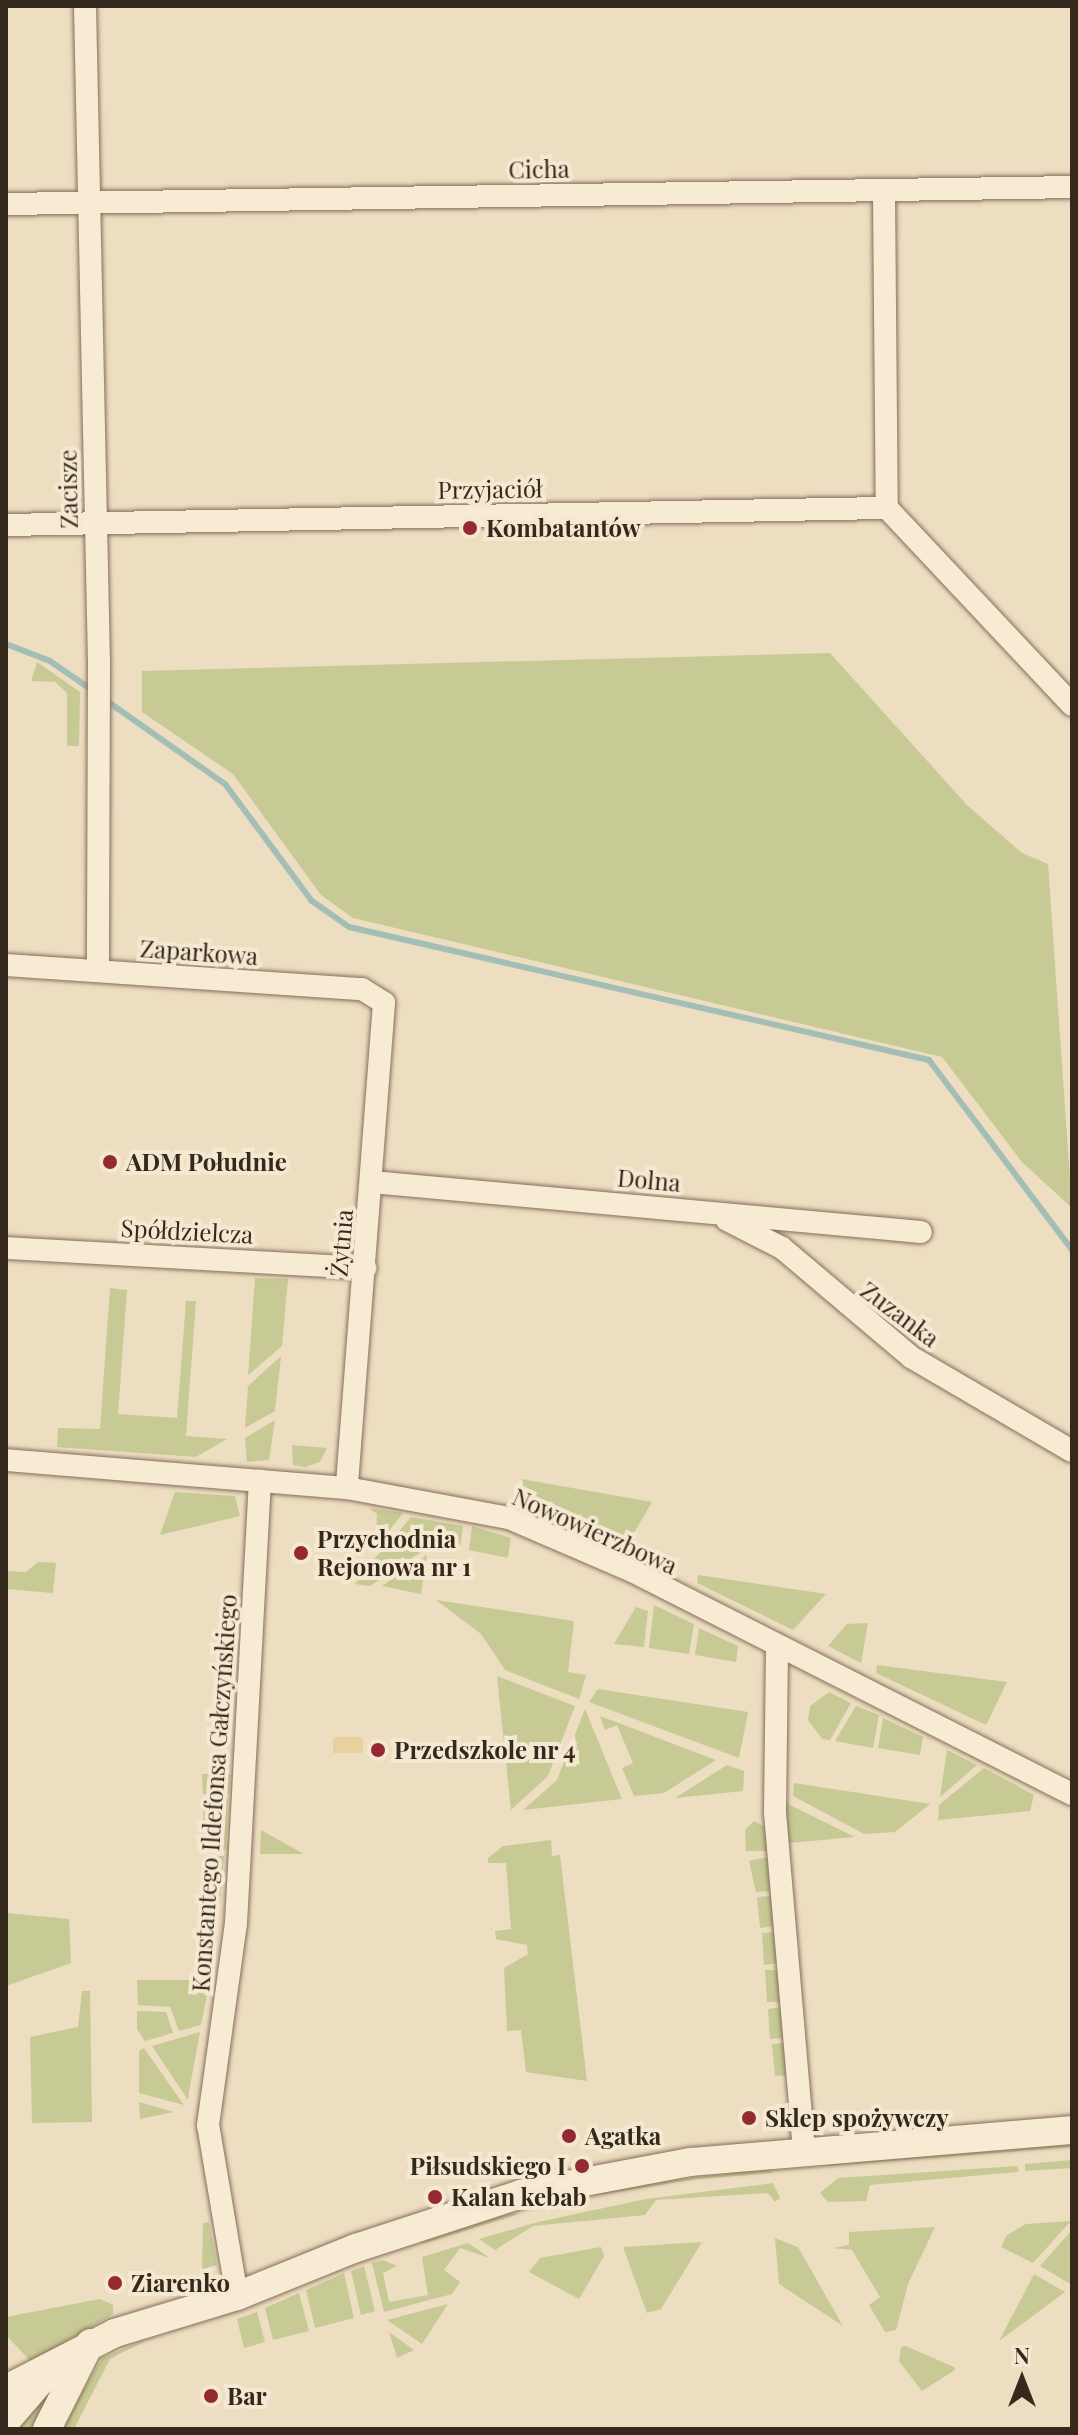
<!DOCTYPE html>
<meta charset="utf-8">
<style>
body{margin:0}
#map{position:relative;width:1078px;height:2435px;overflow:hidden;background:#edddc1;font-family:"Playfair Display",serif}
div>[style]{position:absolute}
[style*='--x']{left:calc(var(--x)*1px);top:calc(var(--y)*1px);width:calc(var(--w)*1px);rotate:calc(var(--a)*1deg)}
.green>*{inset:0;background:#c7ca95}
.sand>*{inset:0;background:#e8d19e}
.stream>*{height:6px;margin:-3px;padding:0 3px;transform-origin:3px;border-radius:3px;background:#a3bfb5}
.roads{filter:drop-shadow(0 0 2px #856e59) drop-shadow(0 0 2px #856e59)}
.minor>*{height:22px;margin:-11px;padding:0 11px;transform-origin:11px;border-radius:11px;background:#f8ebd4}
.tertiary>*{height:28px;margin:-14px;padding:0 14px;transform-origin:14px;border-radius:14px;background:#f8ebd4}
.dots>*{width:22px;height:22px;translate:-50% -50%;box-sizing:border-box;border:4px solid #f4e8d0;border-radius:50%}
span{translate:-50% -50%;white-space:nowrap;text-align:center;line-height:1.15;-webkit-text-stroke:8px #f4e8d0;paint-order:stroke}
.street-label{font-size:24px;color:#35281d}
.poi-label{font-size:24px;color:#35281d;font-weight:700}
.left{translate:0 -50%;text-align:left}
.right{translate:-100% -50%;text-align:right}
.frame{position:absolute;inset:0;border:8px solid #35281d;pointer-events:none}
.north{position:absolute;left:982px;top:2339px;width:80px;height:80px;-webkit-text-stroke:6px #f4e8d0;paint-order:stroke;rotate:0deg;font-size:22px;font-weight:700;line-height:32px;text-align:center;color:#35281d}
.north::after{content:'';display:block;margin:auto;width:28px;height:36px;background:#35281d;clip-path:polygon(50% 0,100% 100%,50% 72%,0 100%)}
</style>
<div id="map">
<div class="green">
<i style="clip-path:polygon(830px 653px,967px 805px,1022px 853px,1048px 864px,1072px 1208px,1022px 1162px,942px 1057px,353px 918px,321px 895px,233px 774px,142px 712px,142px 671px)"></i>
<i style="clip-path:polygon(37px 662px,80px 692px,79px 746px,67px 746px,67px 693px,55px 682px,31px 681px)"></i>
<i style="clip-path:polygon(255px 1278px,288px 1279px,282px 1346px,248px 1375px)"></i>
<i style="clip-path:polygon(110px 1288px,127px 1290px,118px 1414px,177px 1418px,186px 1301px,196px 1301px,186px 1436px,227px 1439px,196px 1457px,57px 1447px,58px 1428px,100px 1429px)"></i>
<i style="clip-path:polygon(281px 1356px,275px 1411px,245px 1428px,248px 1386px)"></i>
<i style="clip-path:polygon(275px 1420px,269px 1460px,247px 1462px,245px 1438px)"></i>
<i style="clip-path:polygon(292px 1445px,327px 1448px,320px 1462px,305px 1467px,293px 1465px)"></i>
<i style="clip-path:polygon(521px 1479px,652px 1502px,627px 1545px,518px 1501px)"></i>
<i style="clip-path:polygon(175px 1492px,235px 1496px,240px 1516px,160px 1535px)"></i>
<i style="clip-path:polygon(369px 1508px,403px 1513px,385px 1536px,376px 1534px,377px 1514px)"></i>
<i style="clip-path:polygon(411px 1517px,463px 1526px,460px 1548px,394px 1537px)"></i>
<i style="clip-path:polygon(472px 1526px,511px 1538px,508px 1558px,469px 1550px)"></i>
<i style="clip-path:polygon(389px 1543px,424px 1550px,370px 1586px,355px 1584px,361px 1576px,373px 1576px,374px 1559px)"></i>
<i style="clip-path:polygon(427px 1555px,421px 1594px,382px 1586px)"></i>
<i style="clip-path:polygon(38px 1562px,56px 1563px,53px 1593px,6px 1589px,6px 1571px,26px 1572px)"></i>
<i style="clip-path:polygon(698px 1575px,826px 1594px,793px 1630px,697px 1583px)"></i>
<i style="clip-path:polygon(436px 1600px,574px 1621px,568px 1672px,586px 1675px,579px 1699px,505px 1670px,481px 1634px)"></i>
<i style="clip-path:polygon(654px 1605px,694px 1624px,689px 1654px,649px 1648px)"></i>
<i style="clip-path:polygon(636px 1607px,648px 1611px,644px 1647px,614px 1644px)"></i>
<i style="clip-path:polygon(868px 1623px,861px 1663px,828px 1646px,847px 1624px)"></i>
<i style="clip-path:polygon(699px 1628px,738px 1646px,736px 1662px,695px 1655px)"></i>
<i style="clip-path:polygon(877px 1665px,1007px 1682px,986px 1725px,876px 1673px)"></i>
<i style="clip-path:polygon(497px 1676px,575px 1706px,548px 1776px,511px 1810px)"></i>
<i style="clip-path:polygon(598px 1689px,748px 1712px,739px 1758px,589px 1702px)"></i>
<i style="clip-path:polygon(829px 1692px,851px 1703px,830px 1740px,822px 1739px,808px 1720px,810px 1706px)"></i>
<i style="clip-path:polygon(856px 1706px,879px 1715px,873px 1748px,835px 1741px)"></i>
<i style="clip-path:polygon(585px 1709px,622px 1799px,523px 1810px,557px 1780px)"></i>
<i style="clip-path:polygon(600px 1716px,716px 1760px,664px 1793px,634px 1796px,622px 1768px,633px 1763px,617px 1725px,605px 1730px)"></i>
<i style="clip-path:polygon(883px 1718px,923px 1737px,920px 1755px,878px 1748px)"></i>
<i style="clip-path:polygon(947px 1750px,977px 1765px,940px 1797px)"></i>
<i style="clip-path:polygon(727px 1765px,744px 1771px,743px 1791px,675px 1798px)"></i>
<i style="clip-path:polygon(984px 1768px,1034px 1795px,1030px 1811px,938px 1820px,939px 1805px)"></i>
<i style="clip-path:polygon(202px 1774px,230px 1774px,229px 1794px,203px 1794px)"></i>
<i style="clip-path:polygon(794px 1783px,930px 1804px,895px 1832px,864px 1834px,793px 1796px)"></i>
<i style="clip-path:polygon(203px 1799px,228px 1799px,226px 1849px,204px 1850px)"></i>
<i style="clip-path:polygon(786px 1803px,855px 1837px,789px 1843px)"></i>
<i style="clip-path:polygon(754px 1821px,766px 1827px,770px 1851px,746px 1851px,745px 1830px)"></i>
<i style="clip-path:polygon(261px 1830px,304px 1854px,260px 1854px)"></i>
<i style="clip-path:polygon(551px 1840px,552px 1856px,560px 1855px,587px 2081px,526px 2072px,521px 2030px,507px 2031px,504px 1968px,528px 1954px,527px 1945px,496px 1939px,495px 1931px,511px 1929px,506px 1863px,488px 1863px,488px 1858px,503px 1846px)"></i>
<i style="clip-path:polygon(205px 1856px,224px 1856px,220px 1904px,206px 1905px)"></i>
<i style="clip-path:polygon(768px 1857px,771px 1891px,756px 1892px,749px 1861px)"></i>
<i style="clip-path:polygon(771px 1896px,774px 1926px,760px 1928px,757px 1897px)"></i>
<i style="clip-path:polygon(6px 1913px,69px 1919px,71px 1963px,6px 1986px)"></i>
<i style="clip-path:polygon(775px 1932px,778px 1963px,764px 1965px,762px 1933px)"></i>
<i style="clip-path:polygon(765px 1970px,778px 1970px,781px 2002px,767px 2002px)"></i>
<i style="clip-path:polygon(137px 1980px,210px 1980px,201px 2025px,179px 2031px,170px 2007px,138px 2005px)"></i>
<i style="clip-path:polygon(82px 1991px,90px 1991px,92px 2122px,32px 2123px,30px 2037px,78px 2027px)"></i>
<i style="clip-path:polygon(782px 2007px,784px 2038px,770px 2039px,768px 2009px)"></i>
<i style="clip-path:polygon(137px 2011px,166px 2012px,173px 2033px,145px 2041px,137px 2029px)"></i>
<i style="clip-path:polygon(200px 2032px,189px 2092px,188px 2100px,152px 2046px)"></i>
<i style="clip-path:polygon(786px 2043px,789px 2075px,775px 2076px,772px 2044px)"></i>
<i style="clip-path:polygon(144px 2048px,184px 2105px,139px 2093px,139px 2051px)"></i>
<i style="clip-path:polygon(139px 2102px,174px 2112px,140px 2119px)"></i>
<i style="clip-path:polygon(1072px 2144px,1072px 2147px,827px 2166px,830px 2162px)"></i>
<i style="clip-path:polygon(1072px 2160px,1072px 2168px,1025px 2171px,1025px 2164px)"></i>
<i style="clip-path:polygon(1017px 2166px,1019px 2172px,870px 2185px,866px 2201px,828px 2202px,820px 2193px,838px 2178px)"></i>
<i style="clip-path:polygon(773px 2168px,772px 2173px,697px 2179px,599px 2195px,612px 2188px)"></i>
<i style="clip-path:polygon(773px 2183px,780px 2198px,775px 2202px,768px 2193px,656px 2200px,645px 2215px,533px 2226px,495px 2250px,479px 2239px,538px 2222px,646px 2199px)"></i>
<i style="clip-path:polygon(510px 2213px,519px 2214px,422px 2244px,427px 2238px)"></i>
<i style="clip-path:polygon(1071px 2221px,1033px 2263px,1001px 2247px,1007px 2235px,1026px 2224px)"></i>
<i style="clip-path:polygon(209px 2222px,217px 2265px,202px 2269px,203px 2223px)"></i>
<i style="clip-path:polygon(935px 2227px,908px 2284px,896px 2330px,885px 2332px,869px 2305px,880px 2297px,852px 2250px,833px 2248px,849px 2245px,849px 2232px)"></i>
<i style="clip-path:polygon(1072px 2230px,1072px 2285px,1040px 2266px)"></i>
<i style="clip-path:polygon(775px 2238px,798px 2247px,843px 2326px,779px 2284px)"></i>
<i style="clip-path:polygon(702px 2242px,661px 2309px,647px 2313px,623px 2247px)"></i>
<i style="clip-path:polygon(468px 2243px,490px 2258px,460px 2248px,444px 2270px,460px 2282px,452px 2294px,384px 2312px,372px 2263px,383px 2260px,397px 2266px,383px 2273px,389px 2302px,428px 2295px,422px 2257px)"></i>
<i style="clip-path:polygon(601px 2247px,604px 2256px,579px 2299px,529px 2272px,540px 2258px)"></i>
<i style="clip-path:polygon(364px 2266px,375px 2311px,361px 2315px,351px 2271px)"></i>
<i style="clip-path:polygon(344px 2273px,354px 2318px,315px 2328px,306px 2290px)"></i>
<i style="clip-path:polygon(1034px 2274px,1065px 2292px,999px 2341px)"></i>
<i style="clip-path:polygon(299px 2293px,309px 2331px,273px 2340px,265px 2308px)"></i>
<i style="clip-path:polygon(100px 2299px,113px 2305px,113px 2314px,32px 2363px,8px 2337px,6px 2317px)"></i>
<i style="clip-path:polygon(448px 2304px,422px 2344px,387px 2320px)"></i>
<i style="clip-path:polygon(257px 2312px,265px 2342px,244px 2348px,237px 2319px)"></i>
<i style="clip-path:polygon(389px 2332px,414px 2350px,397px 2358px)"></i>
<i style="clip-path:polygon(150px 2338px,110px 2359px,74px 2429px,61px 2429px,102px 2358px)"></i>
<i style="clip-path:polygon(906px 2346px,954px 2367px,955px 2370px,922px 2391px,899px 2361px,901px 2347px)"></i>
<i style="clip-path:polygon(60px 2377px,37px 2429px,10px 2429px)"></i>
</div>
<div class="sand">
<i style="clip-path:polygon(333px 1737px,363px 1737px,363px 1753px,333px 1753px)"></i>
</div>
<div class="stream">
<i style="--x:6;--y:644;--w:47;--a:21.1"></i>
<i style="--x:50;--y:661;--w:55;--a:34.6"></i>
<i style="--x:104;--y:699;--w:148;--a:35.1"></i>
<i style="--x:225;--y:784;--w:146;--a:53.4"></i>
<i style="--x:312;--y:901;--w:45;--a:35.1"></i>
<i style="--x:349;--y:927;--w:595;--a:12.92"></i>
<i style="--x:929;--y:1060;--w:238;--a:53"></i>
</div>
<div class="roads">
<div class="minor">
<i style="--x:85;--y:6;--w:656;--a:88.78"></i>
<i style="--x:99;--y:662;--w:309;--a:90.2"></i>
<i style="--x:884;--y:192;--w:316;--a:89.5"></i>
<i style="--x:6;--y:204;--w:1066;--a:-0.91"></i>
<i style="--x:6;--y:525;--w:881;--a:-1.11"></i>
<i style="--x:887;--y:508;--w:270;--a:46.8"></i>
<i style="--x:6;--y:965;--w:357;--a:3.9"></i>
<i style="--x:362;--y:989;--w:26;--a:32"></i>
<i style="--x:384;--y:1003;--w:486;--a:94.4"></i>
<i style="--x:372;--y:1182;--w:551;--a:5.2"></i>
<i style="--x:727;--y:1220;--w:62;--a:27"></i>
<i style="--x:782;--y:1248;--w:169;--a:40.2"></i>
<i style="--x:911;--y:1357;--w:186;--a:30.3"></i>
<i style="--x:6;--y:1248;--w:360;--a:3.2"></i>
<i style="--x:6;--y:1460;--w:342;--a:4.7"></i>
<i style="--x:347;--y:1488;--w:165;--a:10.5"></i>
<i style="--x:509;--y:1518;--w:134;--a:23.3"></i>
<i style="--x:632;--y:1571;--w:493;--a:26.9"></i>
<i style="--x:777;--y:1649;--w:164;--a:90.7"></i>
<i style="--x:775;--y:1813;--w:340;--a:85.1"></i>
<i style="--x:237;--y:2296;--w:173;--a:-99.6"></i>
<i style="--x:208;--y:2125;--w:204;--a:-82.1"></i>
<i style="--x:236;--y:1923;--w:443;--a:-86.9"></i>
</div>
<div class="tertiary">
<i style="--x:6;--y:2389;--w:123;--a:-27.2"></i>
<i style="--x:115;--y:2333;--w:127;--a:-16.9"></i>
<i style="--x:237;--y:2296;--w:128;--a:-22"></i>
<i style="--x:356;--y:2248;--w:174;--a:-18.1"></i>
<i style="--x:521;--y:2194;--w:173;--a:-10.7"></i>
<i style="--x:691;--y:2162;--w:382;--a:-4.8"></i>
<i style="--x:6;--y:2421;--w:60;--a:-49.1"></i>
<i style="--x:47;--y:2429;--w:96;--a:-63.4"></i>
</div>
</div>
<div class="dots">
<i style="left:470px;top:528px;background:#932a31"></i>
<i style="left:110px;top:1162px;background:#932a31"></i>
<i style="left:301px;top:1553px;background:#932a31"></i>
<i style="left:378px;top:1750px;background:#932a31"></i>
<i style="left:749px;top:2118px;background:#932a31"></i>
<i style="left:569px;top:2136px;background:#932a31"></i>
<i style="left:582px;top:2166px;background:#932a31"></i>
<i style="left:435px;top:2197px;background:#932a31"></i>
<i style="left:115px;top:2283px;background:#932a31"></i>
<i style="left:211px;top:2396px;background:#932a31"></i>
</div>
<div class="street-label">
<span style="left:539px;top:169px;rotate:-1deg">Cicha</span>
<span style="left:68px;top:489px;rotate:-91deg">Zacisze</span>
<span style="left:490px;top:489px;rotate:-1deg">Przyjaciół</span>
<span style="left:199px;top:952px;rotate:4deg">Zaparkowa</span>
<span style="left:649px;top:1180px;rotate:5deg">Dolna</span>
<span style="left:187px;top:1231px;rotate:3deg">Spółdzielcza</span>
<span style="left:341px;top:1243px;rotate:-85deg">Żytnia</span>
<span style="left:900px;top:1314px;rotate:37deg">Zuzanka</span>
<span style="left:595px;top:1531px;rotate:24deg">Nowowierzbowa</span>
<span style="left:214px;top:1793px;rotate:-86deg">Konstantego Ildefonsa Gałczyńskiego</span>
</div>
<div class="poi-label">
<span class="left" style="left:486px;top:528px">Kombatantów</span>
<span class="left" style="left:126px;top:1162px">ADM Południe</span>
<span class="left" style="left:317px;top:1553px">Przychodnia<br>Rejonowa nr 1</span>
<span class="left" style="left:394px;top:1750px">Przedszkole nr 4</span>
<span class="left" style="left:765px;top:2118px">Sklep spożywczy</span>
<span class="left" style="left:585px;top:2136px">Agatka</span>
<span class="right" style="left:566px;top:2166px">Piłsudskiego I</span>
<span class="left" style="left:451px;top:2197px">Kalan kebab</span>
<span class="left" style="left:131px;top:2283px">Ziarenko</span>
<span class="left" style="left:227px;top:2396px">Bar</span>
</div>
<div class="frame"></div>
<div class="north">N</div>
</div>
